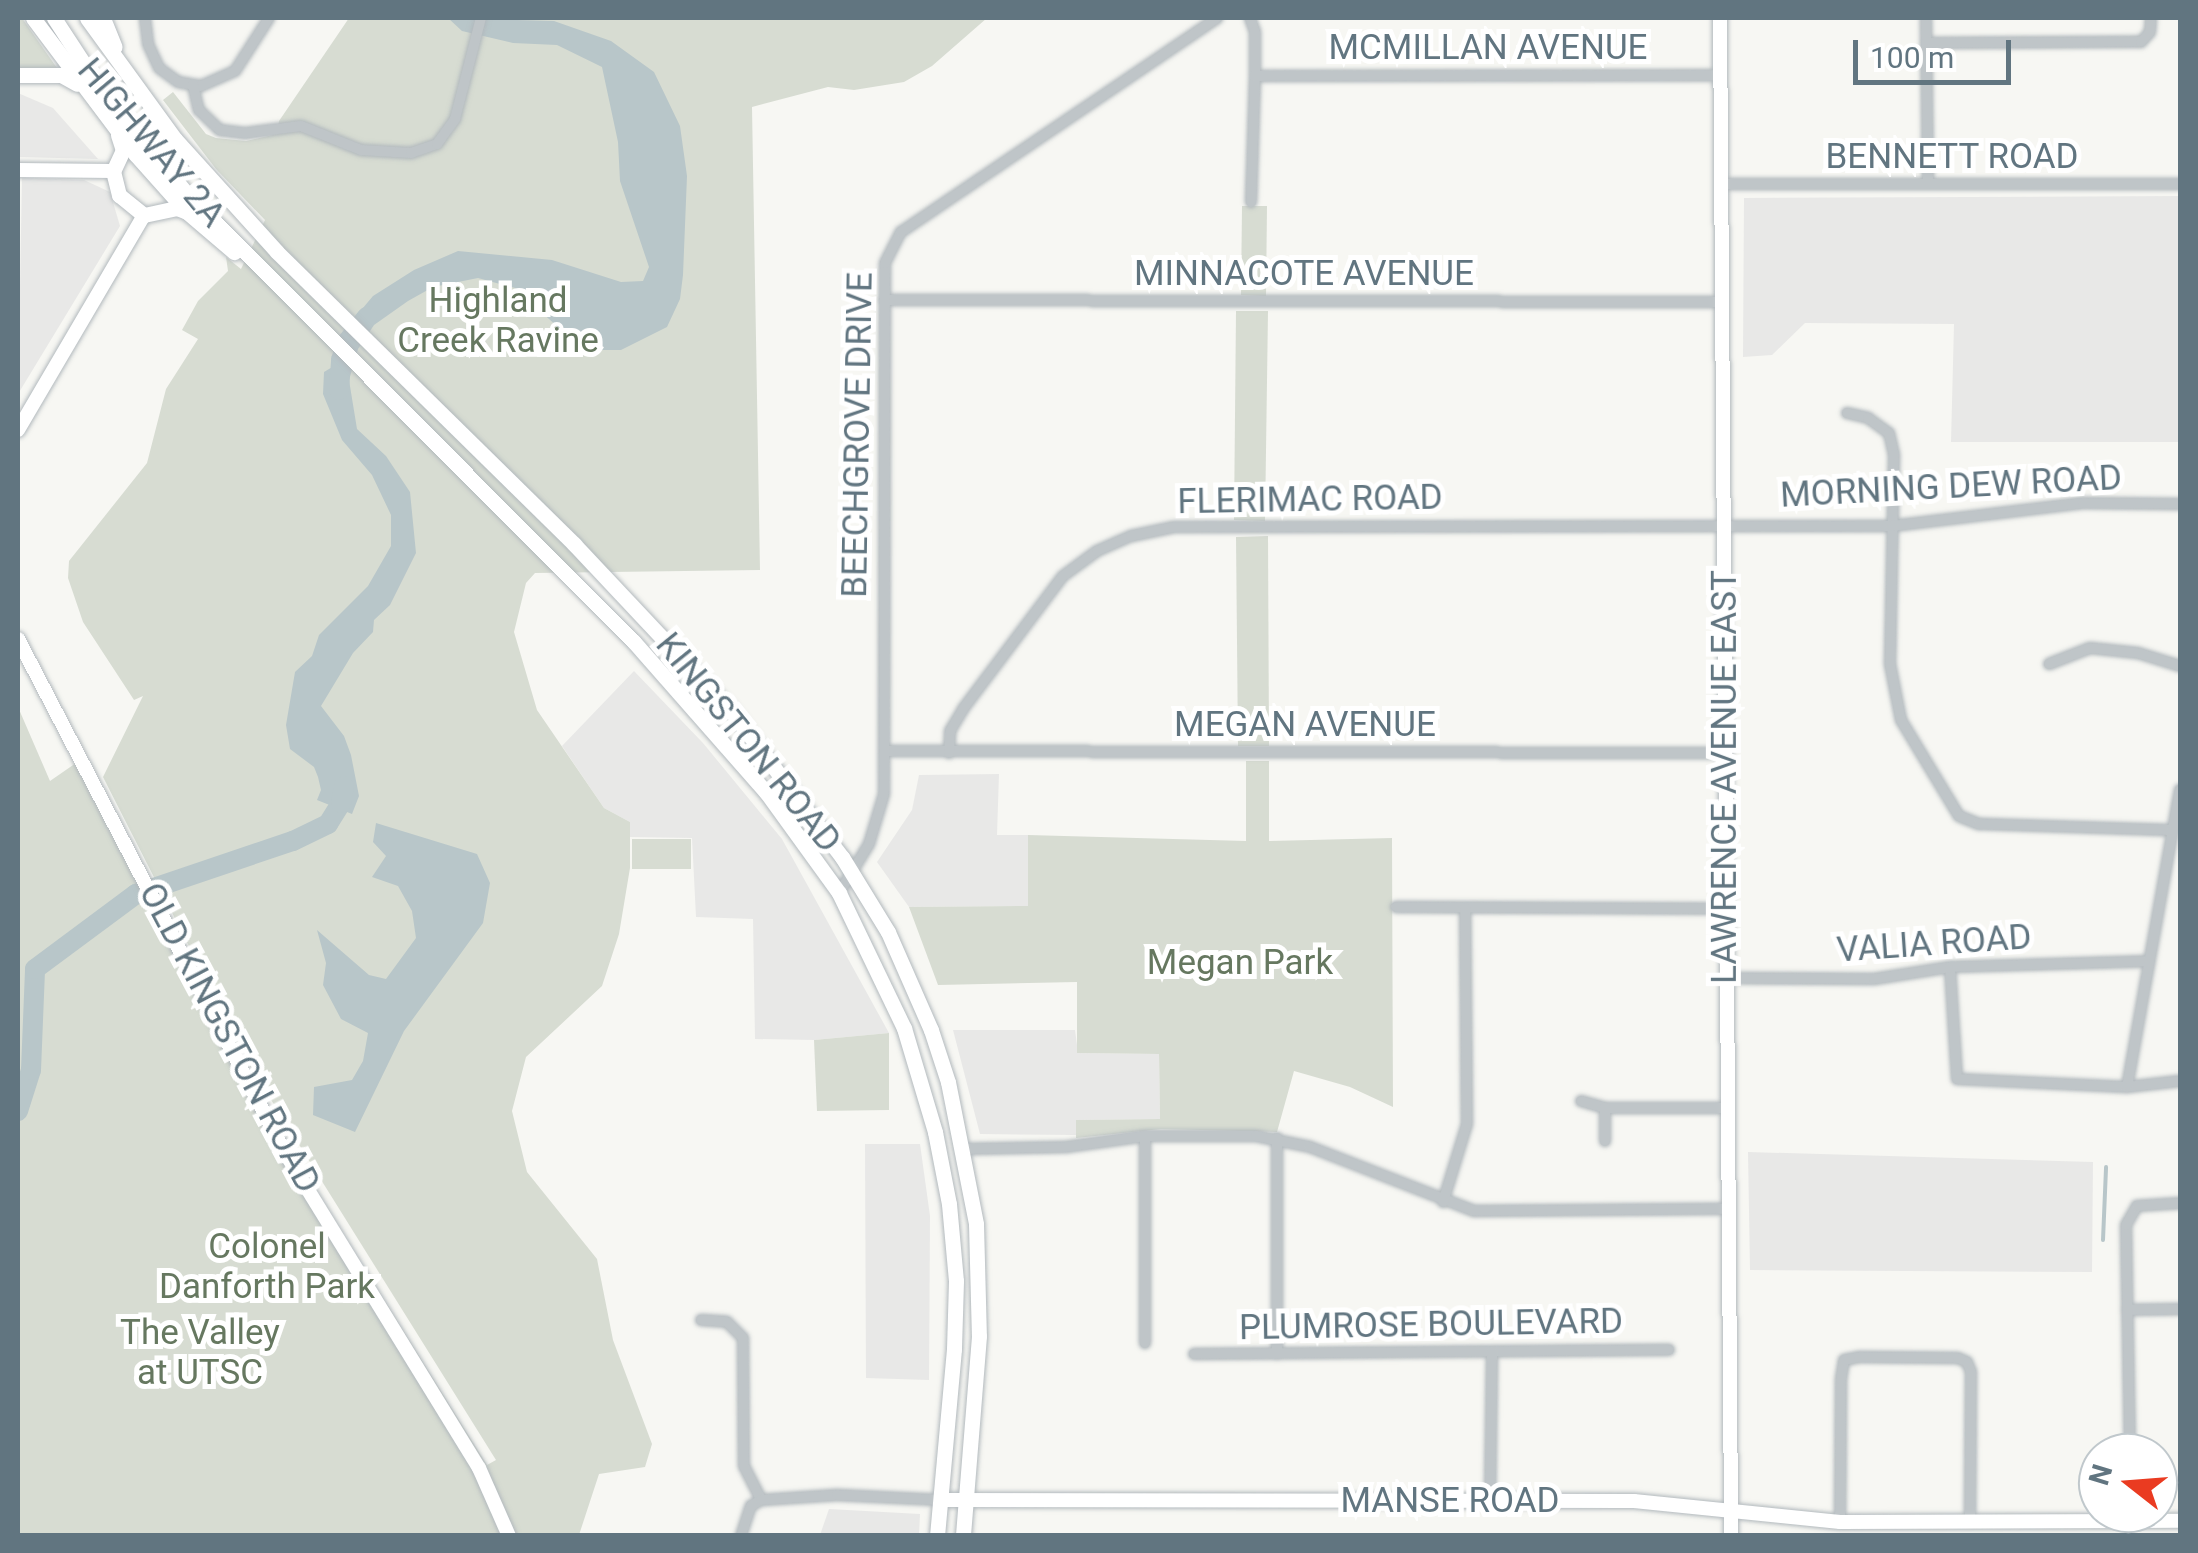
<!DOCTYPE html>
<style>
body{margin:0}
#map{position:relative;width:2198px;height:1553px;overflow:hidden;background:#f7f7f3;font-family:Roboto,sans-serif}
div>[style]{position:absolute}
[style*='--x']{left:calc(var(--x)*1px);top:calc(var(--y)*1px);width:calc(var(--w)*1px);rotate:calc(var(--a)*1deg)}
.built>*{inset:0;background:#e8e8e7}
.green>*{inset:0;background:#d7dcd2}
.water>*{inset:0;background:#b8c6c9}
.stream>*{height:4px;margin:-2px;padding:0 2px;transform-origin:2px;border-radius:2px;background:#b8c6c9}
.river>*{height:20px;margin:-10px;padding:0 10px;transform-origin:10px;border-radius:10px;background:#b8c6c9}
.roads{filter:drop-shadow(0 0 2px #b2b9bd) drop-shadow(0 0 2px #b2b9bd)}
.street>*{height:10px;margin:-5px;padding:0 5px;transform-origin:5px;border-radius:5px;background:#bfc5c8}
.secondary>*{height:14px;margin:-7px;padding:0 7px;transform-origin:7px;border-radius:7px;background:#fff}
.primary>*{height:15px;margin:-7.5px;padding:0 7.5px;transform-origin:7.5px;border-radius:7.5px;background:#fff}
span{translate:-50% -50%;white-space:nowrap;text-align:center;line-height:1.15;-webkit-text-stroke:10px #fff;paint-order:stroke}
.street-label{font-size:35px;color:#617580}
.park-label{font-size:35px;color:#667860}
.frame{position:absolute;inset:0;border:20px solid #617580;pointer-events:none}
.north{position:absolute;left:2078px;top:1433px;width:100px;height:100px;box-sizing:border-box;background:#fff;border:2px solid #c0c8cc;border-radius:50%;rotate:287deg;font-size:28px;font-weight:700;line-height:40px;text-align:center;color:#617580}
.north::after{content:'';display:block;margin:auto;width:35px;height:45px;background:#ea3b21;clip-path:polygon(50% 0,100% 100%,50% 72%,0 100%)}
.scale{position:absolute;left:1853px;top:40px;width:158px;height:45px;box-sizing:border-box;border:5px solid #617580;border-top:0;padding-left:12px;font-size:30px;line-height:35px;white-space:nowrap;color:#617580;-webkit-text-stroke:8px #fff;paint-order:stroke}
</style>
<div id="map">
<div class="built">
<i style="clip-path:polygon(18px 93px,53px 108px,98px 159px,18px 157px)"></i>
<i style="clip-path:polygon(22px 178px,84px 180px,110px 192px,120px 226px,18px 394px)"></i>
<i style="clip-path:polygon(2180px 196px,2180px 442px,1951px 442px,1954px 324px,1805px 323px,1772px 355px,1743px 357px,1744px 198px)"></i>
<i style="clip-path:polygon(634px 671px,703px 743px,782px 839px,889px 1033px,814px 1040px,755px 1039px,753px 919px,696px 917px,692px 838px,630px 837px,630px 822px,604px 808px,562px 746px)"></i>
<i style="clip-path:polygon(999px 774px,997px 835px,1028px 835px,1029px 906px,909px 907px,877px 862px,912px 810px,919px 775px)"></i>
<i style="clip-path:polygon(953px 1030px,1075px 1030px,1078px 1053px,1159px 1054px,1160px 1119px,1077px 1120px,1076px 1135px,980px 1134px)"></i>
<i style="clip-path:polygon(865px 1144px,920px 1144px,930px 1216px,929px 1380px,866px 1378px)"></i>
<i style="clip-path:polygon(1748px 1152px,2093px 1162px,2092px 1272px,1750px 1270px)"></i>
<i style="clip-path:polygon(829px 1509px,920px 1514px,919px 1535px,820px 1535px)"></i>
</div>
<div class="green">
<i style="clip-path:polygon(18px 18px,22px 18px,57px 68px,18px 71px)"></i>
<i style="clip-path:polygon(349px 18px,987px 18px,932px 66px,904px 82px,854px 90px,828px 87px,752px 107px,760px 570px,535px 573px,526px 583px,514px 632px,537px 710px,604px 808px,630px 822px,630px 868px,619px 934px,602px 986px,526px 1057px,512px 1111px,527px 1172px,597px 1259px,613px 1340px,652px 1444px,645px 1467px,599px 1474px,579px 1535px,18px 1535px,18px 707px,50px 781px,76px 763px,211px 1022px,487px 1465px,496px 1460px,250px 1066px,103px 777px,143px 696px,134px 700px,83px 622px,68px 578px,69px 561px,147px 463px,166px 389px,198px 339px,182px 330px,198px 301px,228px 271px,226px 257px,241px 269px,265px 220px,216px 169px,163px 100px,173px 92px,206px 134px,216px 138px,246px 141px,277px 134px,279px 121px)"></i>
<i style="clip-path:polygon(1242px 206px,1267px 206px,1266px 296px,1241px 295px)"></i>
<i style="clip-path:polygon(1236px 311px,1268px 311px,1265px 521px,1234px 520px)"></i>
<i style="clip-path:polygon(1268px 536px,1269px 746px,1238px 746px,1236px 537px)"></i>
<i style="clip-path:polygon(1246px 761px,1269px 761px,1269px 841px,1392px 838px,1393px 1107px,1350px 1087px,1294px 1071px,1277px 1132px,1161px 1129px,1076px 1138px,1076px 1120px,1160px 1119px,1159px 1054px,1077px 1053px,1077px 982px,938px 985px,909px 907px,1028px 906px,1028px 835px,1246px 841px)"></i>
<i style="clip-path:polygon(632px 839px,691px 839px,691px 869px,632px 869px)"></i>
<i style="clip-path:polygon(889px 1033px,889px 1110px,817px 1111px,814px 1040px)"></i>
</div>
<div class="water">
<i style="clip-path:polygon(448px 18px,554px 21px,611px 41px,654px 72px,680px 126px,687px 176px,683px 275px,680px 299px,667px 327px,621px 350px,583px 350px,515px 288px,478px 278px,433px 287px,408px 301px,374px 325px,358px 349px,349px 380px,357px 429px,386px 456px,410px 492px,416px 553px,390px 605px,374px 620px,373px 632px,353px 653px,321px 706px,344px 736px,351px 755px,359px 796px,352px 814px,317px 800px,321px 790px,318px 777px,314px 767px,290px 749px,286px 725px,295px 672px,312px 656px,319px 635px,368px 586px,391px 546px,391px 515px,372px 475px,342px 440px,323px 394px,324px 372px,344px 360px,352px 321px,373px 296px,414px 270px,458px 251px,552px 260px,621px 282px,643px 281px,649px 267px,620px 181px,618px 142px,602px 67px,557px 45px,513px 43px,462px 31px)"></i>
<i style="clip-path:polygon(376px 823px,477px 854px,490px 883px,483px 923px,404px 1031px,355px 1132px,313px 1115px,314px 1087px,352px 1080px,363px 1061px,368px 1033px,341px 1019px,323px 985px,326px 963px,317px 930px,369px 975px,386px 979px,416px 938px,412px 911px,398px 886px,372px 877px,386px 856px,373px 842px)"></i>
</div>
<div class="stream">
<i style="--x:2103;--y:1240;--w:73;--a:-87.6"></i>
</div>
<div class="river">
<i style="--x:339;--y:390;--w:30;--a:-86"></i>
<i style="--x:341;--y:360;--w:20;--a:-70"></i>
<i style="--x:348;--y:341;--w:31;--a:-52"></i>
<i style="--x:18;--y:1111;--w:43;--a:-72.4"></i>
<i style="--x:31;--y:1070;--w:101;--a:-87.7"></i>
<i style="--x:35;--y:969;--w:126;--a:-36.6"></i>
<i style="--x:136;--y:894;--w:166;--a:-18.7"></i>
<i style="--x:293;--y:841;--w:39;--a:-26"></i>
<i style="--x:328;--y:824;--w:25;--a:-58"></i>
<i style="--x:341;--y:803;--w:17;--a:-80"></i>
</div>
<div class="roads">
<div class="street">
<i style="--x:145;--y:18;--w:26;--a:83"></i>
<i style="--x:148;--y:44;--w:26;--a:65"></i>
<i style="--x:159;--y:68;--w:24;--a:36"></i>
<i style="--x:178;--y:82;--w:23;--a:10"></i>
<i style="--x:201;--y:86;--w:37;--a:-24"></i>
<i style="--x:235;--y:71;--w:63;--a:-57.3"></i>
<i style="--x:1250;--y:18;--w:15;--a:70"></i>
<i style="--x:1255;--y:32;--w:44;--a:90"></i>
<i style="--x:1255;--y:76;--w:126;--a:91.8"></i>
<i style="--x:1926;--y:18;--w:166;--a:89.3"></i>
<i style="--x:1926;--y:43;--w:215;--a:-0.3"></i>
<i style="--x:2141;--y:42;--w:13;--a:-48"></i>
<i style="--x:2150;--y:32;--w:14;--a:-86"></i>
<i style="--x:1255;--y:76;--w:466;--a:-0.1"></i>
<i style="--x:193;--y:85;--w:26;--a:77"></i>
<i style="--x:199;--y:110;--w:29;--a:44"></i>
<i style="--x:220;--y:130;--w:26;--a:7"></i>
<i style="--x:246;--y:133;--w:55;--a:-7.3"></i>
<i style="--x:301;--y:126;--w:65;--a:21.8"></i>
<i style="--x:361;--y:150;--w:50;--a:3.4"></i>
<i style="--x:411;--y:153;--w:28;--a:-19"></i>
<i style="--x:437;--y:144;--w:31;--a:-54"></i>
<i style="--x:455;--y:119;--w:104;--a:-75.6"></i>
<i style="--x:1724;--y:184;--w:456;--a:0"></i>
<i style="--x:884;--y:300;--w:839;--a:0.14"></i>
<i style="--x:1847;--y:413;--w:22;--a:13"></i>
<i style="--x:1868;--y:418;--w:26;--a:36"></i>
<i style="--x:1889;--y:433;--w:23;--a:77"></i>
<i style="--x:1894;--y:455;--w:209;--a:91.1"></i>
<i style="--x:1890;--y:664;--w:57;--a:78.9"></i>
<i style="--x:1901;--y:720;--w:112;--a:58.9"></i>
<i style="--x:1959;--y:816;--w:22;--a:22"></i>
<i style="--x:1979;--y:824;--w:191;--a:1.8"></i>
<i style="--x:2049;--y:664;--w:44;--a:-21.3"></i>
<i style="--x:2090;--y:648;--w:48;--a:5.9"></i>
<i style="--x:2138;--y:653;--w:44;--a:17.2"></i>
<i style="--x:884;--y:751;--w:841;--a:0.14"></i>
<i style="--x:949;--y:753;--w:22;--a:-87"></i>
<i style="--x:950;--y:731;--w:26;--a:-59"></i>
<i style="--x:963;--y:709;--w:166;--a:-53.1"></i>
<i style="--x:1063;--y:576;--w:42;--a:-36.3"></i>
<i style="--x:1097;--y:551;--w:37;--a:-24"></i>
<i style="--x:1131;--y:536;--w:44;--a:-11.8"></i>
<i style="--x:1174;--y:527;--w:718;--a:-0.08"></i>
<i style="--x:1892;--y:526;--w:192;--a:-6.9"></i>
<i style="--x:2083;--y:503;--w:97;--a:0.6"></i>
<i style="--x:839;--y:893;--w:57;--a:-58.5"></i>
<i style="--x:869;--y:844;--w:52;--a:-73.3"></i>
<i style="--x:884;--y:794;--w:531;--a:-89.89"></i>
<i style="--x:885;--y:263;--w:35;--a:-63"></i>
<i style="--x:901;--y:232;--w:382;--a:-34.1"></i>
<i style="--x:1396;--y:907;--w:331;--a:0.3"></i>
<i style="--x:1950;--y:967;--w:112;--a:86.4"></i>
<i style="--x:1957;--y:1079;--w:170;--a:2.7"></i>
<i style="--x:2127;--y:1087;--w:53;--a:-6.5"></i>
<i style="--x:1725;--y:978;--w:149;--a:0.4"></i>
<i style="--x:1874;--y:979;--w:77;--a:-9"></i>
<i style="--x:1950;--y:967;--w:197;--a:-1.7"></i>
<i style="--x:2127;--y:1087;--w:302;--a:-79.9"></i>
<i style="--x:1581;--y:1101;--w:25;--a:16"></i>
<i style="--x:1605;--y:1108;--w:122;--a:0"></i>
<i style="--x:1605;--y:1141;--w:33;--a:-90"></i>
<i style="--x:964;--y:1149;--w:102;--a:-1.1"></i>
<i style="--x:1066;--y:1147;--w:80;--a:-7.9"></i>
<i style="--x:1145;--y:1136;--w:111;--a:0"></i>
<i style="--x:1256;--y:1136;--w:55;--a:11.5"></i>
<i style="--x:1310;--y:1147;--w:176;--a:21.3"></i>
<i style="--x:1474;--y:1211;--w:254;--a:-0.5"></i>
<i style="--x:1443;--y:1202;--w:82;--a:-72.9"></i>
<i style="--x:1467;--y:1124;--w:216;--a:-90.5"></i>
<i style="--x:2127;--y:1310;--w:53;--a:-1.1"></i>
<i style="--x:701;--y:1320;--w:26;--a:4"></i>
<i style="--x:727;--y:1322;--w:23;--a:45"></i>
<i style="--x:743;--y:1338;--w:128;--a:89.6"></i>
<i style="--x:744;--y:1466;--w:38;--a:63"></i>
<i style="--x:1145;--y:1343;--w:207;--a:-90"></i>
<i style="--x:1194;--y:1354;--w:475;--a:-0.5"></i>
<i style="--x:1277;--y:1354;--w:216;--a:-90"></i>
<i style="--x:2130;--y:1453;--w:228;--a:-91"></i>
<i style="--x:2126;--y:1225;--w:22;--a:-60"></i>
<i style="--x:2137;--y:1206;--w:43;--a:-4"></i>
<i style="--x:1490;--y:1501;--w:149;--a:-89.2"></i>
<i style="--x:1840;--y:1522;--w:143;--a:-89.6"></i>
<i style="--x:1841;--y:1379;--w:19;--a:-81"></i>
<i style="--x:1844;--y:1360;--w:15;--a:-11"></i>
<i style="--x:1859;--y:1357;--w:99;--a:0.6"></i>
<i style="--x:1958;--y:1358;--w:10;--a:24"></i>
<i style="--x:1967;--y:1362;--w:11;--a:68"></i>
<i style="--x:1971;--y:1372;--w:150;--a:90.4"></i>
<i style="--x:741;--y:1536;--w:32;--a:-72"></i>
<i style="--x:751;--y:1506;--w:12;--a:-31"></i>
<i style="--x:761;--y:1500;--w:76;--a:-3.8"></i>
<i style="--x:837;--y:1495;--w:104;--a:2.8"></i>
</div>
<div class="secondary">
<i style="--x:1720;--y:18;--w:1518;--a:89.58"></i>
<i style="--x:18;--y:170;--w:95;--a:0.6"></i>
<i style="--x:18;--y:430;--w:249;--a:-59.6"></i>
<i style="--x:18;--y:639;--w:577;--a:62.55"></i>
<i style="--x:284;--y:1151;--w:372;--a:58.4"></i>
<i style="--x:479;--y:1468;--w:74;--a:66.2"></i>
<i style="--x:941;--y:1500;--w:693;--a:0.08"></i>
<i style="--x:1634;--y:1501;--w:207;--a:5.8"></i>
<i style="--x:1840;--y:1522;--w:340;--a:-0.2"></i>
</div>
<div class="primary">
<i style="--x:33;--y:18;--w:171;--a:53.1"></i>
<i style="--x:136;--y:155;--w:76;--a:48.2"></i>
<i style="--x:187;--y:212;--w:62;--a:40.4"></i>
<i style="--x:54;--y:18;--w:82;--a:56.9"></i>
<i style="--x:99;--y:87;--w:137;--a:50.6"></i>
<i style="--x:186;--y:193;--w:634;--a:45.06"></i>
<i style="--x:634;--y:642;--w:200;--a:48.7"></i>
<i style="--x:766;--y:792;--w:125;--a:54.1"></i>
<i style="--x:839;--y:893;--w:150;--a:64.3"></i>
<i style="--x:904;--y:1028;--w:109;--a:73.4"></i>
<i style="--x:935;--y:1132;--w:73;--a:79"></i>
<i style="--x:949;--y:1204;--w:77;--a:84.8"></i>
<i style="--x:956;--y:1281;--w:68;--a:91.7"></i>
<i style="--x:954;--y:1349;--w:188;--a:95.2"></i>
<i style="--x:87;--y:18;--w:150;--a:54"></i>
<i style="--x:175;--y:139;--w:152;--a:47.9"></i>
<i style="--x:277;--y:252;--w:417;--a:44.5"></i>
<i style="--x:574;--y:544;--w:229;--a:46.8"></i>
<i style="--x:731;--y:711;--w:183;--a:52.8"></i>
<i style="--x:842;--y:857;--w:88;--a:58.5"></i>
<i style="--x:888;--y:932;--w:107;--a:66.3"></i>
<i style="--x:931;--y:1030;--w:55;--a:71.9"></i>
<i style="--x:948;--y:1082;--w:145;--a:78.8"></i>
<i style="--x:976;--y:1224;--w:112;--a:88.5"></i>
<i style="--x:979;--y:1336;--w:201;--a:94.6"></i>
<i style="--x:103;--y:18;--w:31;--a:68"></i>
<i style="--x:18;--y:75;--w:43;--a:0"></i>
<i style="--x:61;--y:75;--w:18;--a:29"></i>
<i style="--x:118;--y:135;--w:16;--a:72"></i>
<i style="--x:123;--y:150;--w:23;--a:115"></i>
<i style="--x:113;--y:171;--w:25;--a:76"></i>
<i style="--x:119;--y:195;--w:32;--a:39"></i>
<i style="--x:144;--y:215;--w:34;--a:-12"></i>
<i style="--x:177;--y:208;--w:11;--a:22"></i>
</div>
</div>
<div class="street-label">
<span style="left:1488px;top:48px">MCMILLAN AVENUE</span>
<span style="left:151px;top:143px;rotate:50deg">HIGHWAY 2A</span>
<span style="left:1952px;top:157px">BENNETT ROAD</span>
<span style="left:1304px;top:274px">MINNACOTE AVENUE</span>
<span style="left:858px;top:435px;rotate:-89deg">BEECHGROVE DRIVE</span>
<span style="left:1951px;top:487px;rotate:-3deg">MORNING DEW ROAD</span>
<span style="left:1310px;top:500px;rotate:-1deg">FLERIMAC ROAD</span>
<span style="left:1305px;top:725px">MEGAN AVENUE</span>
<span style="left:748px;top:743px;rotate:51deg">KINGSTON ROAD</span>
<span style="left:1725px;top:777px;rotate:-90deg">LAWRENCE AVENUE EAST</span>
<span style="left:1934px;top:944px;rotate:-4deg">VALIA ROAD</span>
<span style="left:229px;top:1038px;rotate:62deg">OLD KINGSTON ROAD</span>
<span style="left:1431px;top:1325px;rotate:-1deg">PLUMROSE BOULEVARD</span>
<span style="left:1450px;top:1501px">MANSE ROAD</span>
</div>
<div class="park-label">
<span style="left:498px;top:321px">Highland<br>Creek Ravine</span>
<span style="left:1240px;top:963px">Megan Park</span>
<span style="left:267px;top:1267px">Colonel<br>Danforth Park</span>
<span style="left:200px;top:1353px">The Valley<br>at UTSC</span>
</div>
<div class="frame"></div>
<div class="north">N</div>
<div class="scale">100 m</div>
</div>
